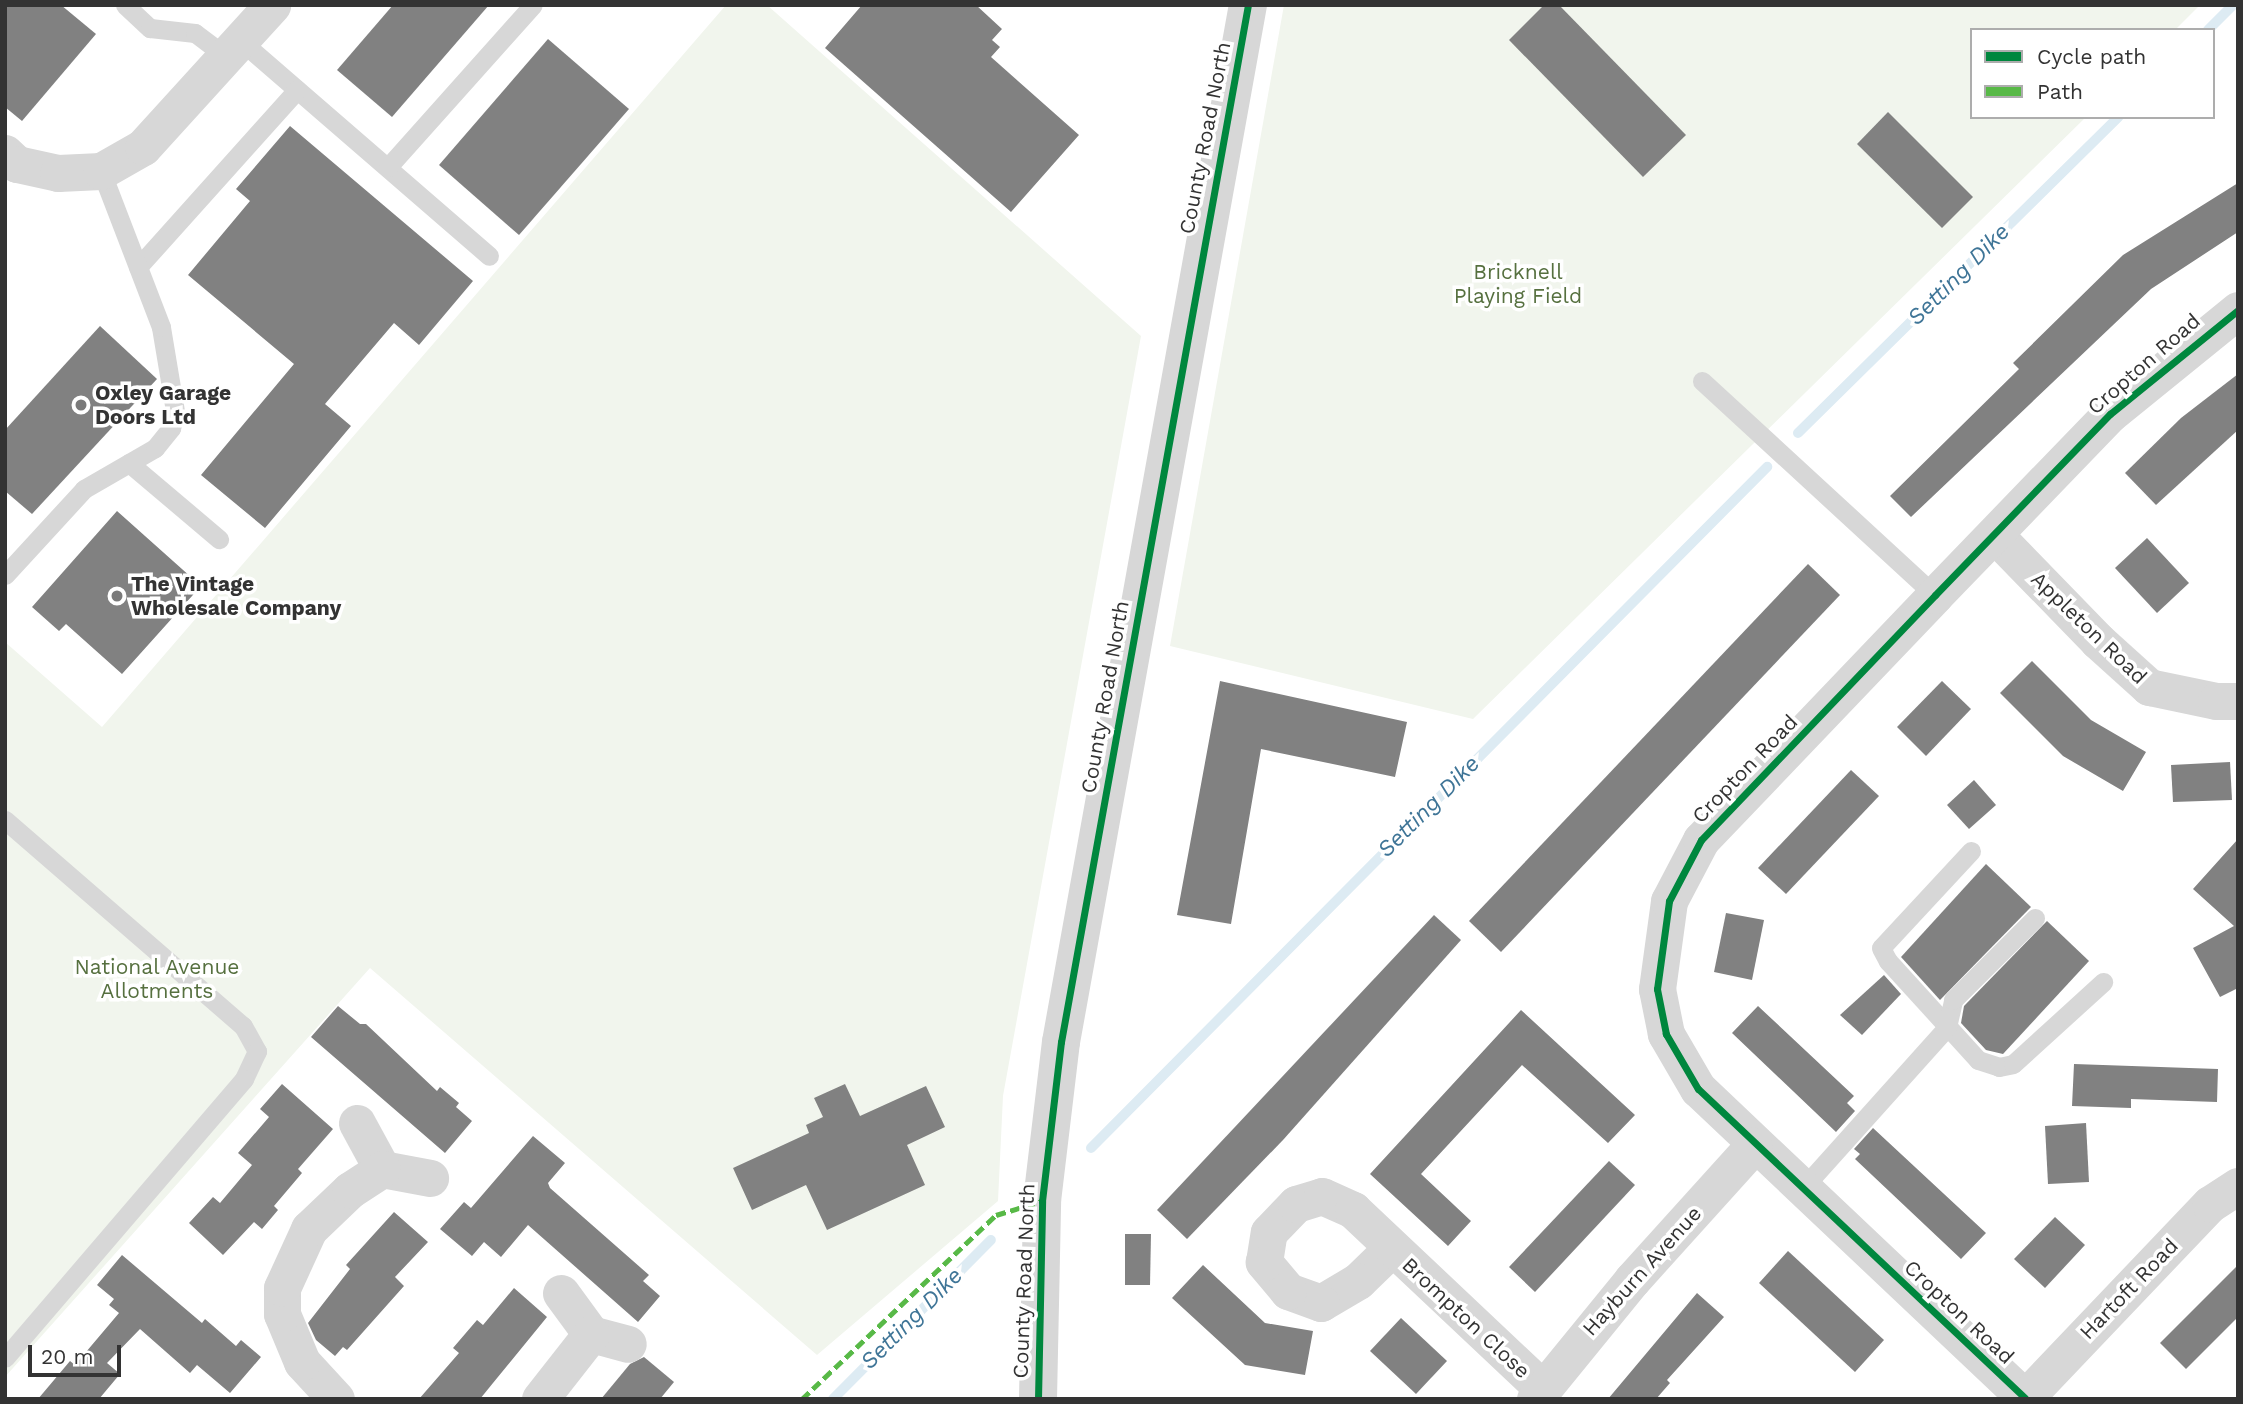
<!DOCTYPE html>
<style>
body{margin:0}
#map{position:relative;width:2243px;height:1404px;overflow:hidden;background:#fff;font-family:"Work Sans",sans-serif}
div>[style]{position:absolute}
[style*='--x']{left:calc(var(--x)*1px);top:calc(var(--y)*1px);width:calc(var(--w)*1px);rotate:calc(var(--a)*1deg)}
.green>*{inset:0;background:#f1f5ed}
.stream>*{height:10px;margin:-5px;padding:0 5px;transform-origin:5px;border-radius:5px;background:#ddebf3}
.building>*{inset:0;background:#818181}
.service>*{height:19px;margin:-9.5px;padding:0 9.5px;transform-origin:9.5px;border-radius:9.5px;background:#d7d7d7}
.minor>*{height:37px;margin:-18.5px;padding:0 18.5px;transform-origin:18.5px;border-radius:18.5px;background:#d7d7d7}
.tertiary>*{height:38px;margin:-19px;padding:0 19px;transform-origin:19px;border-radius:19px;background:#d7d7d7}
.quiet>*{height:5px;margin-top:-2.5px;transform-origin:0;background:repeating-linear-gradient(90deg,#58b947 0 10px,transparent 0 15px)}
.cycleway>*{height:7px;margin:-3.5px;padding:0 3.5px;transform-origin:3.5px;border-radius:3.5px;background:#00873e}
.dots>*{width:19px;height:19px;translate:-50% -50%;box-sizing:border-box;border:4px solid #fff;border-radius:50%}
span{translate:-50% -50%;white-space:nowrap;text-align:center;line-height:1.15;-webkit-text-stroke:7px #fff;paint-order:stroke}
.street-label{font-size:21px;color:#333}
.park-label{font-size:21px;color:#56703f}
.poi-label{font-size:21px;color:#333;font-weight:700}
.left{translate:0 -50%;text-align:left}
.water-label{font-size:23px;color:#3f7597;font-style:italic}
.frame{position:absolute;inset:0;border:7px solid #333;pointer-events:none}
.legend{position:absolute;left:1970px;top:28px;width:245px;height:91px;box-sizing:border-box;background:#fff;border:2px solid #adadad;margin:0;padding:9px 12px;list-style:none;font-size:21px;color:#333}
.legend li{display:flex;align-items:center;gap:14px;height:35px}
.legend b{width:35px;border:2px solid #adadad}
.scale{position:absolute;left:28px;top:1345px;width:93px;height:32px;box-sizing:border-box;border:4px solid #333;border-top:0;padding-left:9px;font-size:21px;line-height:24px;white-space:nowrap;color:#333;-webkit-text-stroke:5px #fff;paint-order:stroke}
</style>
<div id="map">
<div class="green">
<i style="clip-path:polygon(726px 5px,767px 5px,1141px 336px,1003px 1096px,998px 1201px,817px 1355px,370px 968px,5px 1377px,5px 642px,102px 727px)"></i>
<i style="clip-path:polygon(1284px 5px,2200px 5px,2175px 30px,1972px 30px,1972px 117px,2086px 117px,1473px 719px,1170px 646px)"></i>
</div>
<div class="stream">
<i style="--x:2208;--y:30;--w:35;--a:-45"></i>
<i style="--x:1798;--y:433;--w:450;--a:-44.6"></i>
<i style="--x:1091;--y:1148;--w:960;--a:-45.21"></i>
<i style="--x:833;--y:1399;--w:224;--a:-45.2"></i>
</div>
<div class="building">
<i style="clip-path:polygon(5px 5px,61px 5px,96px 34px,22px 121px,5px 107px)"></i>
<i style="clip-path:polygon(393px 5px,489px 5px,392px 117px,337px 70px)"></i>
<i style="clip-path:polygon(862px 5px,976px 5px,1002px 29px,992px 40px,1000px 47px,991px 57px,1079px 135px,1011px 212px,825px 48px)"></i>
<i style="clip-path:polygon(1544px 5px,1559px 5px,1686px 135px,1643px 177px,1509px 40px)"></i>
<i style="clip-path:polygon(548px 39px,629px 109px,519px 235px,439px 165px)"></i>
<i style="clip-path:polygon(1888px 112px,1973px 197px,1942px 228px,1857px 144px)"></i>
<i style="clip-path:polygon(290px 126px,473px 281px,419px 345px,394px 323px,325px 404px,351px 426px,265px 528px,201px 475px,294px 364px,188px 275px,250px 201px,236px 189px)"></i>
<i style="clip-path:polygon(2238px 183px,2238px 232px,2151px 289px,1911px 517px,1890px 496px,2019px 369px,2013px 363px,2123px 255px)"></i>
<i style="clip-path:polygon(100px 326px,157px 379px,32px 514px,5px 491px,5px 430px)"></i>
<i style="clip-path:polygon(2238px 374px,2238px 430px,2156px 505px,2125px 473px,2181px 418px)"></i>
<i style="clip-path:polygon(117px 511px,201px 586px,122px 674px,66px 624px,59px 631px,32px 607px)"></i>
<i style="clip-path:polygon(2147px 538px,2189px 583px,2157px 613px,2115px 568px)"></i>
<i style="clip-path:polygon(1808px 564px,1840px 595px,1501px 952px,1469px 921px)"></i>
<i style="clip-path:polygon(2032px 661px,2091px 720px,2146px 752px,2123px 791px,2063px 756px,2000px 693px)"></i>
<i style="clip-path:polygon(1220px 681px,1407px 722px,1395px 777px,1261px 749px,1231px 924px,1177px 915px)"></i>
<i style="clip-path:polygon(1942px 681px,1971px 709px,1926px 756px,1897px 727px)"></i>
<i style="clip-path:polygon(2230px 762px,2232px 800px,2173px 802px,2171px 765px)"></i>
<i style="clip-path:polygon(1851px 770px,1879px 796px,1786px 894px,1758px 868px)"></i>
<i style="clip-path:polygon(1974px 780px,1996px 805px,1969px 829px,1947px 805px)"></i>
<i style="clip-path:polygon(2238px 839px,2238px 988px,2220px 997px,2193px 948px,2234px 926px,2193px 889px)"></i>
<i style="clip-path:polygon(1986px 864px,2031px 907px,1940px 1000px,1901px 957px)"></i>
<i style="clip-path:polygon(1726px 913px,1764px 920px,1752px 980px,1714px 972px)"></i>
<i style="clip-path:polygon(1434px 915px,1461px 940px,1283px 1140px,1187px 1239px,1157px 1210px)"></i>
<i style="clip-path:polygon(2047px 921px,2089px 961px,2003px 1054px,1986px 1050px,1961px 1023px,1964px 1006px)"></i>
<i style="clip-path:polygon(1884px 975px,1901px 994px,1862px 1035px,1840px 1015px)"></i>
<i style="clip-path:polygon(338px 1006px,360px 1024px,366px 1024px,437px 1091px,440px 1087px,459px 1103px,456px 1107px,472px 1121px,445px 1153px,311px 1037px)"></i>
<i style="clip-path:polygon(1758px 1006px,1854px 1096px,1847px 1103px,1855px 1111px,1836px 1132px,1732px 1033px)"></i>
<i style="clip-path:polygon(1521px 1010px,1635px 1115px,1608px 1143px,1522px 1065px,1421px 1174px,1471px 1221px,1448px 1246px,1370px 1174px)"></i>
<i style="clip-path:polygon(2074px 1064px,2218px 1069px,2217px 1102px,2131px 1099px,2131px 1108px,2072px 1106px)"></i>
<i style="clip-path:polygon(282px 1084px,333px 1129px,298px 1169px,302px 1173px,274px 1206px,278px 1210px,262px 1229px,254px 1222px,223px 1255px,189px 1223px,213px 1197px,220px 1203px,252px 1165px,238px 1153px,269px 1117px,260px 1109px)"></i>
<i style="clip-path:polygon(845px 1084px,860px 1116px,926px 1086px,945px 1127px,907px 1145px,925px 1185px,827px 1230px,806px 1185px,752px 1210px,733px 1168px,809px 1133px,806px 1125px,823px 1117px,814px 1098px)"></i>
<i style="clip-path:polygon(2086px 1123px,2089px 1182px,2048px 1184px,2045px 1126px)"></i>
<i style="clip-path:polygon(1873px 1128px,1986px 1233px,1961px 1259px,1855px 1159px,1860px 1154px,1854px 1149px)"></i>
<i style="clip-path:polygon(533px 1136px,565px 1163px,548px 1183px,550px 1188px,649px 1275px,643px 1281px,660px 1296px,638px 1322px,528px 1225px,501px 1257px,484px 1242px,472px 1256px,440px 1229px,464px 1202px,471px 1208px)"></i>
<i style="clip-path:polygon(1609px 1161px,1635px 1185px,1535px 1292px,1509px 1267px)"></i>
<i style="clip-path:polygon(394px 1212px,428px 1242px,395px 1277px,404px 1286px,347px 1350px,343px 1347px,335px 1356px,316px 1340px,308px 1323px,350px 1269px,346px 1265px)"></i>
<i style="clip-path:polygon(2055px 1217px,2085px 1245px,2045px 1288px,2014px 1259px)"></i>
<i style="clip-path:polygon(1125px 1234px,1151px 1234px,1150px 1285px,1125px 1285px)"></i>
<i style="clip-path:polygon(1788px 1251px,1884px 1340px,1855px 1372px,1759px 1283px)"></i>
<i style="clip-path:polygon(122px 1255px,202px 1323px,205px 1319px,236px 1346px,241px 1340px,261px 1357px,230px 1393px,197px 1365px,190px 1373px,140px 1329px,107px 1363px,120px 1374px,99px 1399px,38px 1399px,70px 1361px,75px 1365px,119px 1313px,109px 1305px,114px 1299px,97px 1285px)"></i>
<i style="clip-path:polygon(1203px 1265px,1265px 1323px,1313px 1331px,1305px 1375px,1245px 1365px,1172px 1298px)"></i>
<i style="clip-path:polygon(2238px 1265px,2238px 1317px,2186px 1369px,2160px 1343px)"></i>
<i style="clip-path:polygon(514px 1288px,547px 1317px,493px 1383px,480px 1399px,419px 1399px,459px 1353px,453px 1348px,477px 1320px,483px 1325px)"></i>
<i style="clip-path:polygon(1697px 1293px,1724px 1317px,1667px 1380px,1670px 1383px,1656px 1399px,1608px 1399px)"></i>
<i style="clip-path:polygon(1401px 1318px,1447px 1361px,1416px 1394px,1370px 1351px)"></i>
<i style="clip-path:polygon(644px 1357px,674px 1382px,660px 1399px,601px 1399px,630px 1364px)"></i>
</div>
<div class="service">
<i style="--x:125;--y:5;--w:34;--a:43"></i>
<i style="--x:150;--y:28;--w:45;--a:6.3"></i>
<i style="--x:195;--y:33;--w:40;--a:37"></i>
<i style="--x:241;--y:41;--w:328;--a:40.9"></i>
<i style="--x:388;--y:167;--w:217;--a:-48.2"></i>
<i style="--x:138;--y:267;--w:238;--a:-48.1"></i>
<i style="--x:1702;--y:381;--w:316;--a:42.6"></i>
<i style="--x:129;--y:463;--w:118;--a:40.2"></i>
<i style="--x:5;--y:575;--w:117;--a:-47.4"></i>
<i style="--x:84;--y:489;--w:82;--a:-30"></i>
<i style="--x:155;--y:448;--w:26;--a:-51"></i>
<i style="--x:171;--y:428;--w:17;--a:-77"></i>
<i style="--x:175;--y:411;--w:85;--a:-99.5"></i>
<i style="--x:161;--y:327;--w:167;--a:-111"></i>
<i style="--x:5;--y:820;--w:315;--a:40.9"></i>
<i style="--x:243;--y:1026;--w:29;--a:61"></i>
<i style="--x:257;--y:1051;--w:31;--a:115"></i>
<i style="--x:244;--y:1079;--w:367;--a:130.6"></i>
<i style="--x:1971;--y:851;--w:132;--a:132.9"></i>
<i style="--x:1881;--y:948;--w:15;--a:62"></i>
<i style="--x:1888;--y:961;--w:134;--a:47.7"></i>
<i style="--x:1978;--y:1060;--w:22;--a:18"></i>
<i style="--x:1999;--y:1067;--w:14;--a:-12"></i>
<i style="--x:2013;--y:1064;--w:122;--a:-42.3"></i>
<i style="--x:1801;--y:1190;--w:219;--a:-48.1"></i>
<i style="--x:1947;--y:1027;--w:28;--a:-77"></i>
<i style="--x:1953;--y:1000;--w:116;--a:-45"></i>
</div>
<div class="minor">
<i style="--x:5;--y:153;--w:16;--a:43"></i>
<i style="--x:17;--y:164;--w:42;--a:12.4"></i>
<i style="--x:58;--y:173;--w:43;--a:-2.7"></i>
<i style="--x:101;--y:171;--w:48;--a:-29.7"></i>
<i style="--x:143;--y:147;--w:192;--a:-47.7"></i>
<i style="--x:1995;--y:535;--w:148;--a:45.8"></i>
<i style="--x:2098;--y:641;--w:69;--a:42"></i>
<i style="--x:2149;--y:687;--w:68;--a:11.8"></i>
<i style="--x:2216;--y:701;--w:22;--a:0"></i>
<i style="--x:357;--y:1123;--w:52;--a:61.5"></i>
<i style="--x:382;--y:1169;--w:49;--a:10.6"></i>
<i style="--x:1392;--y:1248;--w:47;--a:135.9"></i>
<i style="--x:1358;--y:1281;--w:43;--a:149.3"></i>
<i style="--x:1321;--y:1303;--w:35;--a:-160"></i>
<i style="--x:1288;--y:1291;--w:38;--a:-130"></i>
<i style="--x:1264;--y:1262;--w:30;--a:-81"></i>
<i style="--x:1269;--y:1232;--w:39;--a:-46"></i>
<i style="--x:1296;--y:1204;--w:27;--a:-17"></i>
<i style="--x:1322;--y:1196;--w:34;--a:24"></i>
<i style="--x:1353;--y:1210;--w:258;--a:43.3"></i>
<i style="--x:561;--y:1293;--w:51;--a:53.8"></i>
<i style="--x:591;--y:1334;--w:38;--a:15"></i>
<i style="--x:2025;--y:1398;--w:450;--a:-136.6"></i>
<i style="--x:1698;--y:1089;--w:64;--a:-120.2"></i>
<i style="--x:1666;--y:1034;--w:46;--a:-101.3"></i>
<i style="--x:1657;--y:989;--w:89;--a:-82.2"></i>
<i style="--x:1669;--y:901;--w:69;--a:-62.3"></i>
<i style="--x:1701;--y:840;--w:339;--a:-46.3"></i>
<i style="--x:1935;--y:595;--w:252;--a:-46"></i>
<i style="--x:2110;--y:414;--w:165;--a:-39.1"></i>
<i style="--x:336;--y:1399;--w:50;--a:-132.6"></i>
<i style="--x:302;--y:1362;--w:52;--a:-112.6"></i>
<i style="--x:282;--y:1314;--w:26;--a:-90"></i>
<i style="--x:282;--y:1288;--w:65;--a:-65.4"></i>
<i style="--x:309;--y:1229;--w:57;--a:-43.6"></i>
<i style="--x:350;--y:1190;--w:38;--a:-33"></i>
<i style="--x:540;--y:1399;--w:83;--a:-51.9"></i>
<i style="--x:1535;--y:1399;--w:154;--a:-50.8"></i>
<i style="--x:1632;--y:1280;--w:181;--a:-47.9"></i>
<i style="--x:2024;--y:1399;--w:269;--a:-46.4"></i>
<i style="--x:2210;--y:1204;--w:33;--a:-33"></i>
</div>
<div class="tertiary">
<i style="--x:1038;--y:1399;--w:198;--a:-88.8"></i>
<i style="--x:1042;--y:1201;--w:160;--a:-83.2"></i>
<i style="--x:1061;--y:1042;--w:1054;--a:-79.78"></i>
</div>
<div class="quiet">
<i style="--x:802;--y:1399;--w:267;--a:-43.5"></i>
<i style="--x:996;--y:1215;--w:48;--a:-16.9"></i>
</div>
<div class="cycleway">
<i style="--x:2025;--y:1398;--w:450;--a:-136.6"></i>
<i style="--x:1698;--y:1089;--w:64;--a:-120.2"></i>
<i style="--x:1666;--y:1034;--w:46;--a:-101.3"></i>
<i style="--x:1657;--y:989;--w:89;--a:-82.2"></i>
<i style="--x:1669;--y:901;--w:69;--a:-62.3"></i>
<i style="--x:1701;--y:840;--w:339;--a:-46.3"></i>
<i style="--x:1935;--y:595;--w:252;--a:-46"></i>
<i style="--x:2110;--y:414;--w:165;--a:-39.1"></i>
<i style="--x:1038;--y:1399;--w:198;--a:-88.8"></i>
<i style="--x:1042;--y:1201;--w:160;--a:-83.2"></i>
<i style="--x:1061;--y:1042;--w:1054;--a:-79.78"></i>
</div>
<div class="dots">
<i style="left:81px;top:405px;background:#7a7a7a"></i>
<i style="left:117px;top:596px;background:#7a7a7a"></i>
</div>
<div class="street-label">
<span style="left:1205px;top:138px;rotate:-79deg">County Road North</span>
<span style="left:2144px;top:364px;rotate:-41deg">Cropton Road</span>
<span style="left:2089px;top:628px;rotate:44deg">Appleton Road</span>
<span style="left:1105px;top:697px;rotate:-80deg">County Road North</span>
<span style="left:1745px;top:769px;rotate:-46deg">Cropton Road</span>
<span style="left:1642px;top:1271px;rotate:-48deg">Hayburn Avenue</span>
<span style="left:1024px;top:1281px;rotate:-88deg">County Road North</span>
<span style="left:2129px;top:1289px;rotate:-46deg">Hartoft Road</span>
<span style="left:1959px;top:1312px;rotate:43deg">Cropton Road</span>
<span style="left:1466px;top:1318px;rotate:43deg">Brompton Close</span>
</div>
<div class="park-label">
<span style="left:1518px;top:284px">Bricknell<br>Playing Field</span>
<span style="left:157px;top:979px">National Avenue<br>Allotments</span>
</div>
<div class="poi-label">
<span class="left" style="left:95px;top:405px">Oxley Garage<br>Doors Ltd</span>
<span class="left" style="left:131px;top:596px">The Vintage<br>Wholesale Company</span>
</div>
<div class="water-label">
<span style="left:1959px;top:275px;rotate:-45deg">Setting Dike</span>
<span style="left:1429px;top:807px;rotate:-45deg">Setting Dike</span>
<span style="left:912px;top:1319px;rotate:-45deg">Setting Dike</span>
</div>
<div class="frame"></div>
<ul class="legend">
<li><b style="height:9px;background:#00873e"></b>Cycle path</li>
<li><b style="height:9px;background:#58b947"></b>Path</li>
</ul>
<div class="scale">20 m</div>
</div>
